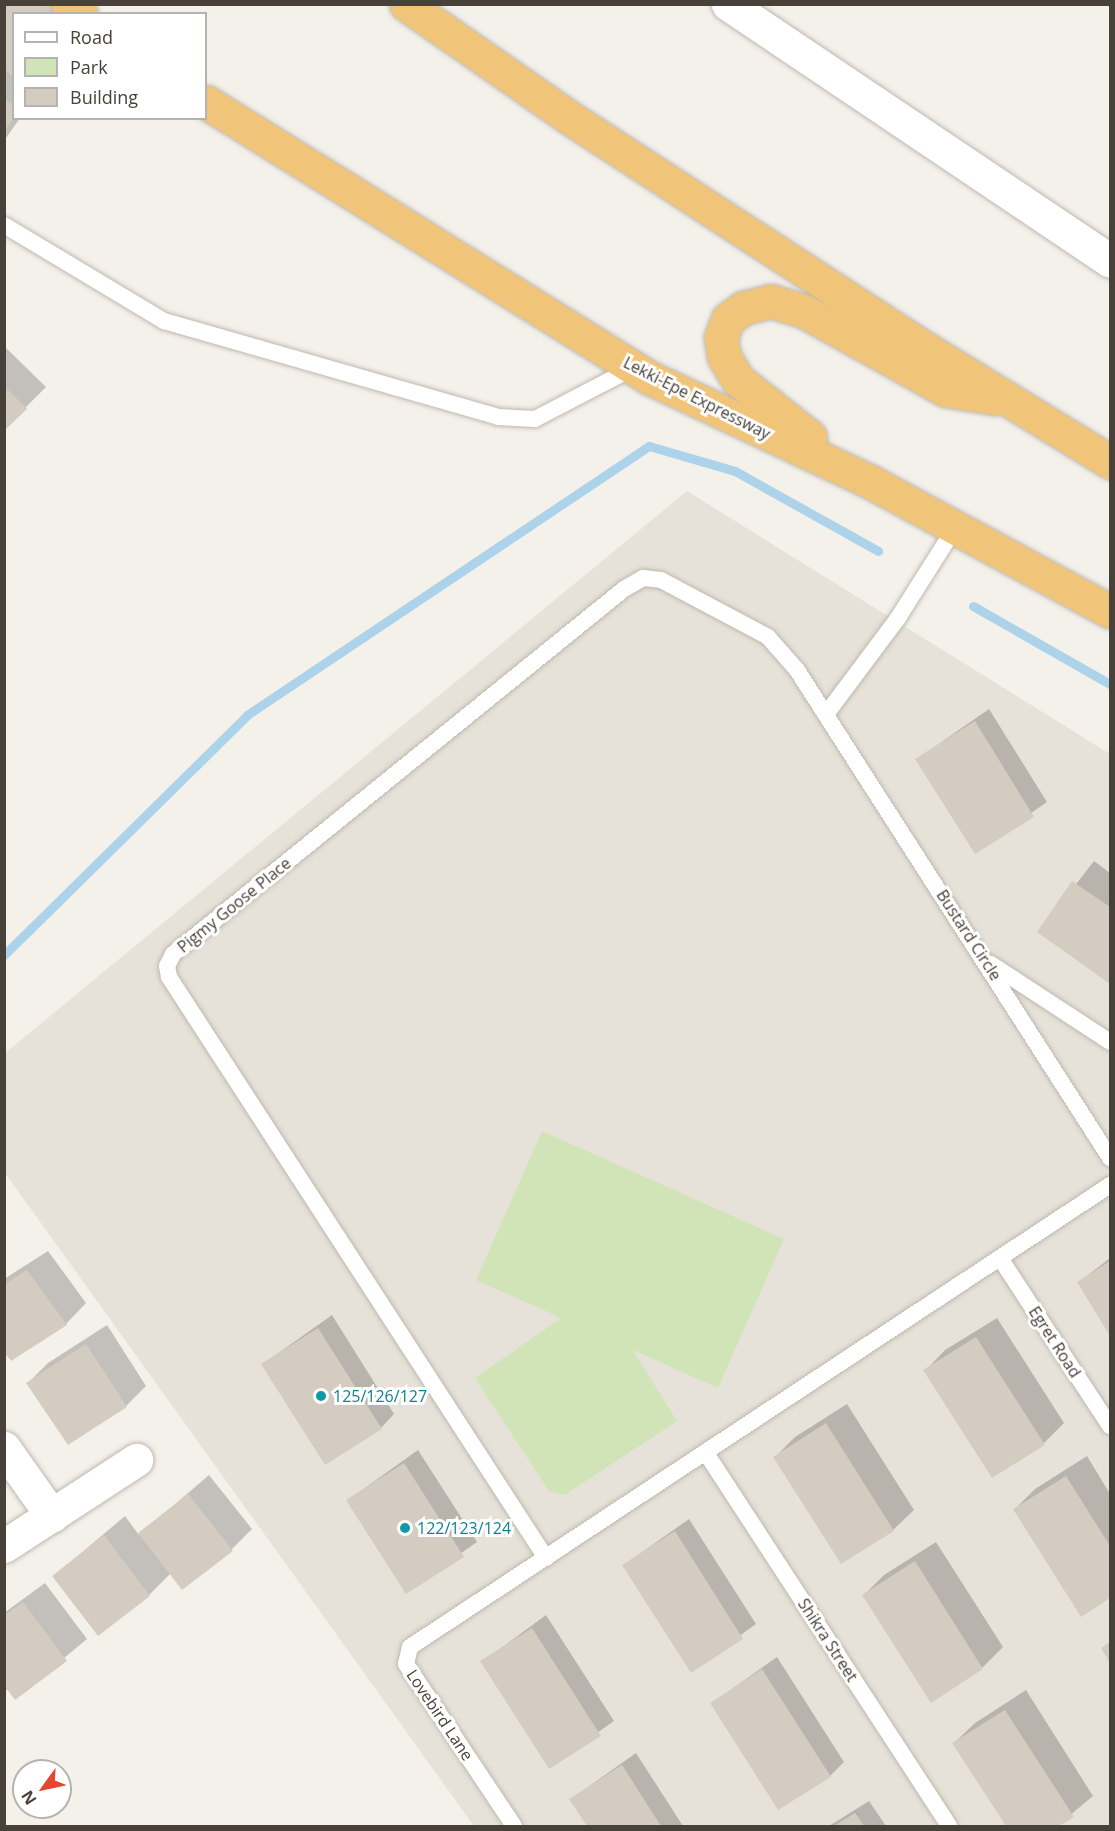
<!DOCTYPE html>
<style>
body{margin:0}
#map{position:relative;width:1115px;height:1831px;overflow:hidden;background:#f4f1eb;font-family:"Open Sans",sans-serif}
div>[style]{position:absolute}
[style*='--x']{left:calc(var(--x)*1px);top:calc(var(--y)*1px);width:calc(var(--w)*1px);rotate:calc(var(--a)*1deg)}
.residential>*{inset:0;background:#e7e2d9}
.green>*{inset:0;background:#d1e4b7}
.shadow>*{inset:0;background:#0003}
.stream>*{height:9px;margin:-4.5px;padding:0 4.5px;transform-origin:4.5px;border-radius:4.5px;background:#add3ea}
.building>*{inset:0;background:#d4ccc1}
.roads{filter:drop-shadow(0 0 2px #bfb8ae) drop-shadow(0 0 2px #bfb8ae)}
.lane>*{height:16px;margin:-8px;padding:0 8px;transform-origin:8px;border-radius:8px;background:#fff}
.street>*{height:33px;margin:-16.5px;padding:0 16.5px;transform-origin:16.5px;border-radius:16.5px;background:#fff}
.highway>*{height:33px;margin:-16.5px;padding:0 16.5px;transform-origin:16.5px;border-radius:16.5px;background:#f1c579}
.dots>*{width:16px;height:16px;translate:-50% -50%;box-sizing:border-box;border:3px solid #fff;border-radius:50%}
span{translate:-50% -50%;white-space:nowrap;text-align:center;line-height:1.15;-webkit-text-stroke:6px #fff;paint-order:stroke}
.street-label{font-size:16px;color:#474139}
.culture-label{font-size:16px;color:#0d838f}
.left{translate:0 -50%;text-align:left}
.frame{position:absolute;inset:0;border:6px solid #474139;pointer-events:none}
.legend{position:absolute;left:12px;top:12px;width:195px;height:108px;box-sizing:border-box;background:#fff;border:2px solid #b5b3b0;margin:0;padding:8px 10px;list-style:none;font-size:18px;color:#474139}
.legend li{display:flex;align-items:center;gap:12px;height:30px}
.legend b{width:30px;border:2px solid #b5b3b0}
.north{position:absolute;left:12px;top:1759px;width:60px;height:60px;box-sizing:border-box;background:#fff;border:2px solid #b5b3b0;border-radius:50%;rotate:237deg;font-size:16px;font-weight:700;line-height:24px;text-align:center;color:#474139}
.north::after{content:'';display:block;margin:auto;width:21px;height:27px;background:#e6452f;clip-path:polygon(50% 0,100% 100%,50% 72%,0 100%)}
</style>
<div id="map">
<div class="residential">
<i style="clip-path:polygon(687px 491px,1110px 754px,1110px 1826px,474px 1826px,5px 1173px,4px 1054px)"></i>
</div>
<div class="green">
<i style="clip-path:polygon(542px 1131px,784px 1239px,718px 1388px,633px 1350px,677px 1421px,565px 1495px,549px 1491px,475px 1378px,561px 1318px,476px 1280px)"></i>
</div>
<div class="shadow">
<i style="clip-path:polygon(4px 4px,14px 14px,14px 118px,20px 118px,4px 141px)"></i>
<i style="clip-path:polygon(4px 346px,46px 387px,4px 429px)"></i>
<i style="clip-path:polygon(989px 709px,1047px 802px,975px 852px,917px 759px)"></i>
<i style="clip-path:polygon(1094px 861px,1110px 873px,1110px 982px,1039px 932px)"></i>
<i style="clip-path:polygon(48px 1251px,86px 1303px,66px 1324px,4px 1349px,4px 1279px)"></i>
<i style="clip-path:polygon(1110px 1258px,1110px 1333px,1079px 1282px)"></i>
<i style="clip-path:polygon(332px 1315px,394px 1414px,381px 1428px,263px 1364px)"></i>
<i style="clip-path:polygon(997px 1318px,1064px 1423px,1044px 1443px,925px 1371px,945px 1350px)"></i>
<i style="clip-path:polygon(107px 1325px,146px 1386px,126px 1406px,28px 1383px,48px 1363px)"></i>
<i style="clip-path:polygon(847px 1404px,914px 1510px,893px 1530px,842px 1562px,775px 1457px,795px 1437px)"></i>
<i style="clip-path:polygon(418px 1450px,477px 1542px,406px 1592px,348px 1500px)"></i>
<i style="clip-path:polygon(1087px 1456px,1110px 1494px,1110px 1597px,1082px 1615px,1015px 1509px,1035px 1489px)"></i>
<i style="clip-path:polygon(209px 1475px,252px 1529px,232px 1549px,171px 1573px,149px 1595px,54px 1576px,125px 1516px,139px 1535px)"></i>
<i style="clip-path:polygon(689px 1519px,756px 1624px,691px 1671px,624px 1565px)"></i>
<i style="clip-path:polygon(936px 1542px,1003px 1647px,982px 1668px,931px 1701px,864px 1595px,884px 1575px)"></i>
<i style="clip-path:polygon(45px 1583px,87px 1639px,16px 1698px,9px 1688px,4px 1692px,4px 1613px)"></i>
<i style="clip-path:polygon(546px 1615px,614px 1721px,549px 1767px,482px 1662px)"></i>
<i style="clip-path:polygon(777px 1657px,844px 1762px,830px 1776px,712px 1703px)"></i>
<i style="clip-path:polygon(1026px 1690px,1093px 1796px,1057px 1826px,1007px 1826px,954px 1743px,975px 1723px)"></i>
<i style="clip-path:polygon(636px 1753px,683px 1826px,588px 1826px,571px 1799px)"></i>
<i style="clip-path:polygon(869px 1801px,886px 1826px,829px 1826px)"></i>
</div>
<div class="stream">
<i style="--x:973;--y:606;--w:158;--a:29.7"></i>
<i style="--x:4;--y:955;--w:342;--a:-44.6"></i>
<i style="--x:247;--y:715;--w:484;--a:-33.8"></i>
<i style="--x:649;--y:446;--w:90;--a:16.2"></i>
<i style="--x:735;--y:471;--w:164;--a:29.2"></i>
</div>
<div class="building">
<i style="clip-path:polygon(4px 4px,67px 4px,60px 14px,14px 14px,14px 76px,4px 70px)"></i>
<i style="clip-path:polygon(4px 99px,14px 105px,14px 118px,4px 131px)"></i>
<i style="clip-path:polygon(4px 386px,27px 409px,4px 431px)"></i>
<i style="clip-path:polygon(975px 721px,1034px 817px,975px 854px,915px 759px)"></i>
<i style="clip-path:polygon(1072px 881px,1110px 907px,1110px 984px,1037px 932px)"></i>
<i style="clip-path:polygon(1110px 1261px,1110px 1336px,1077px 1282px)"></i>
<i style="clip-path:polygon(27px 1270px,67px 1325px,11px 1361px,4px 1352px,4px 1285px)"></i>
<i style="clip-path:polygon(318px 1328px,382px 1429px,325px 1465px,261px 1364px)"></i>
<i style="clip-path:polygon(976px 1337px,1045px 1445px,992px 1478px,923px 1370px)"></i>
<i style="clip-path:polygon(86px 1344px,127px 1407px,68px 1445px,26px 1383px)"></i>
<i style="clip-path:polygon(826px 1423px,894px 1531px,841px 1564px,773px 1457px)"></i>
<i style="clip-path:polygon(404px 1463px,464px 1557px,406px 1594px,346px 1500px)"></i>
<i style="clip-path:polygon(1066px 1476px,1110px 1546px,1110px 1598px,1081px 1617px,1013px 1509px)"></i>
<i style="clip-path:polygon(188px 1494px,233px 1551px,182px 1590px,138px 1533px)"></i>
<i style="clip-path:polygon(675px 1531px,743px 1639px,691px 1673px,622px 1565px)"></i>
<i style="clip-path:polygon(104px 1535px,150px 1596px,98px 1636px,52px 1576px)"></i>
<i style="clip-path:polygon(915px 1561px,983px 1669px,931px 1703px,862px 1595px)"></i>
<i style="clip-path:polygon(23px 1602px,67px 1661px,15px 1700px,4px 1685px,4px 1616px)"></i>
<i style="clip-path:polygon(532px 1628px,601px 1736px,549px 1769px,480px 1661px)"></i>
<i style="clip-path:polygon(1110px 1642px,1110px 1663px,1101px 1648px)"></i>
<i style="clip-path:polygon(762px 1669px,831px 1777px,778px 1810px,710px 1703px)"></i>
<i style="clip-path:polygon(1005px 1710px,1074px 1817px,1059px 1826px,1006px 1826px,952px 1743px)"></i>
<i style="clip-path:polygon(622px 1765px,661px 1826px,587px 1826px,569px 1799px)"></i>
<i style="clip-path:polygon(855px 1813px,864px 1826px,834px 1826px)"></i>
</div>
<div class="roads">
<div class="lane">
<i style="--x:4;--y:225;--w:187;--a:31"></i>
<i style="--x:164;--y:321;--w:348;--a:16"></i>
<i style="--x:498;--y:417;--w:37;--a:3"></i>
<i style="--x:535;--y:419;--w:110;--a:-27.5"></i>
<i style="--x:827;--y:713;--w:119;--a:-53.2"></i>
<i style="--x:898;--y:618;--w:107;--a:-57.7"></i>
<i style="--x:991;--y:964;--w:142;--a:33.2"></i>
<i style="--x:1000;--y:1258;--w:201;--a:56.8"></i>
<i style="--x:706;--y:1453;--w:445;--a:56.9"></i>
<i style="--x:546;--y:1558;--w:693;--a:-122.98"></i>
<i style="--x:169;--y:977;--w:11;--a:-100"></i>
<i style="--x:167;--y:966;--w:13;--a:-63"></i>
<i style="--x:173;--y:954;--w:580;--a:-38.98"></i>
<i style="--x:624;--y:589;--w:22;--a:-30"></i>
<i style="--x:643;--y:578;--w:18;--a:6"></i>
<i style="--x:661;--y:580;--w:121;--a:28"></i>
<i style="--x:768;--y:637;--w:44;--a:48.7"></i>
<i style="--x:797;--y:670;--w:580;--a:57.32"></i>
<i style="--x:514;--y:1826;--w:195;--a:-123.7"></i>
<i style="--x:406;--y:1664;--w:17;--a:-77"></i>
<i style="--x:410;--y:1647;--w:839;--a:-33.42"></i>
</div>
<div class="street">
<i style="--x:728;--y:4;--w:460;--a:33.9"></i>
<i style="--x:4;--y:1448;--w:83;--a:54.8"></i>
<i style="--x:4;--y:1546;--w:158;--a:-33.1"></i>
</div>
<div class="highway">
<i style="--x:68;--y:4;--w:16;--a:38"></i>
<i style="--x:406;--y:4;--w:196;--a:34.8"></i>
<i style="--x:567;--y:116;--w:422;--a:33"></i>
<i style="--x:921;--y:346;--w:222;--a:31.5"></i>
<i style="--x:206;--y:102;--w:523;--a:31.87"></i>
<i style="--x:650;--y:378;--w:244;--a:25.2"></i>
<i style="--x:871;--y:482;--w:272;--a:28.4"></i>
<i style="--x:810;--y:437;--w:92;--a:-141.6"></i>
<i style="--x:738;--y:380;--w:27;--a:-121"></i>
<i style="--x:724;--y:357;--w:20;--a:-99"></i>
<i style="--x:721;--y:337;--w:19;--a:-69"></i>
<i style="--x:728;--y:319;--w:19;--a:-36"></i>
<i style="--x:743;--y:308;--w:29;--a:-14"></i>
<i style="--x:771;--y:301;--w:34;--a:17"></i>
<i style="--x:804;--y:311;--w:162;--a:29.1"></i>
<i style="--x:946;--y:390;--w:49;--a:9.5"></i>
</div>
</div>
<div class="dots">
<i style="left:321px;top:1396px;background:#0f9aa8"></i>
<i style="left:405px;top:1528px;background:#0f9aa8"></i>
</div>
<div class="street-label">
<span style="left:697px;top:398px;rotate:27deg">Lekki-Epe Expressway</span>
<span style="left:234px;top:905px;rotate:-39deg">Pigmy Goose Place</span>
<span style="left:969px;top:935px;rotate:57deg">Bustard Circle</span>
<span style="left:1055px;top:1342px;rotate:57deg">Egret Road</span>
<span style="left:828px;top:1640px;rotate:57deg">Shikra Street</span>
<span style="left:440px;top:1715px;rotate:56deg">Lovebird Lane</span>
</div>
<div class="culture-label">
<span class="left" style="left:333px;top:1396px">125/126/127</span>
<span class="left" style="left:417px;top:1528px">122/123/124</span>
</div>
<div class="frame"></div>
<ul class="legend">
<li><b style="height:8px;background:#fff"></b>Road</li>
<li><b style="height:16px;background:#d1e4b7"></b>Park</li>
<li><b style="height:16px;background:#d4ccc1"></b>Building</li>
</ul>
<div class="north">N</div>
</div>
